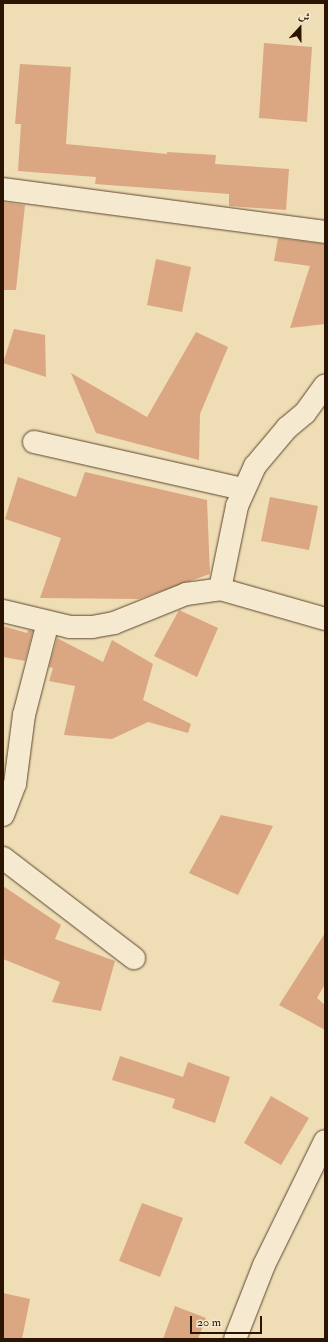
<!DOCTYPE html>
<meta charset="utf-8">
<style>
body{margin:0}
#map{position:relative;width:328px;height:1342px;overflow:hidden;background:#efddb5;font-family:"IM FELL Double Pica",Amiri,serif}
div>[style]{position:absolute}
[style*='--x']{left:calc(var(--x)*1px);top:calc(var(--y)*1px);width:calc(var(--w)*1px);rotate:calc(var(--a)*1deg)}
.building>*{inset:0;background:#daa782}
.roads{filter:drop-shadow(0 0 1px #5d462f) drop-shadow(0 0 1px #5d462f)}
.minor>*{height:22px;margin:-11px;padding:0 11px;transform-origin:11px;border-radius:11px;background:#f5e9cf}
span{translate:-50% -50%;white-space:nowrap;text-align:center;line-height:1.15;-webkit-text-stroke:3.5px #f5e9cf;paint-order:stroke}
.frame{position:absolute;inset:0;border:4px solid #2c1402;pointer-events:none}
.north{position:absolute;left:280px;top:8px;width:40px;height:40px;-webkit-text-stroke:3px #f5e9cf;paint-order:stroke;rotate:21deg;font-size:11px;font-weight:700;line-height:16px;text-align:center;color:#2c1402}
.north::after{content:'';display:block;margin:auto;width:14px;height:18px;background:#2c1402;clip-path:polygon(50% 0,100% 100%,50% 72%,0 100%)}
.scale{position:absolute;left:190px;top:1316px;width:72px;height:18px;box-sizing:border-box;border:2px solid #2c1402;border-top:0;padding-left:5px;font-size:12px;line-height:14px;white-space:nowrap;color:#2c1402;-webkit-text-stroke:3px #f5e9cf;paint-order:stroke}
</style>
<div id="map">
<div class="building">
<i style="clip-path:polygon(264px 43px,312px 47px,307px 122px,259px 118px)"></i>
<i style="clip-path:polygon(20px 64px,71px 67px,66px 144px,167px 154px,167px 152px,216px 155px,215px 164px,289px 169px,286px 210px,229px 206px,229px 194px,95px 184px,96px 177px,18px 171px,21px 124px,15px 124px)"></i>
<i style="clip-path:polygon(3px 202px,25px 205px,16px 290px,3px 290px)"></i>
<i style="clip-path:polygon(278px 238px,325px 244px,325px 324px,290px 328px,310px 266px,274px 261px)"></i>
<i style="clip-path:polygon(156px 259px,191px 267px,182px 312px,147px 305px)"></i>
<i style="clip-path:polygon(14px 329px,45px 335px,46px 377px,3px 363px)"></i>
<i style="clip-path:polygon(196px 332px,228px 347px,200px 414px,199px 460px,96px 433px,71px 373px,147px 417px)"></i>
<i style="clip-path:polygon(85px 472px,207px 500px,210px 574px,139px 599px,40px 598px,61px 538px,5px 519px,18px 477px,76px 497px)"></i>
<i style="clip-path:polygon(270px 497px,318px 506px,309px 550px,261px 541px)"></i>
<i style="clip-path:polygon(179px 610px,218px 628px,197px 677px,154px 656px)"></i>
<i style="clip-path:polygon(3px 626px,27px 633px,28px 630px,33px 631px,25px 661px,3px 657px)"></i>
<i style="clip-path:polygon(57px 638px,103px 662px,112px 640px,153px 664px,143px 700px,191px 724px,188px 733px,148px 722px,112px 739px,64px 735px,75px 686px,49px 681px,53px 668px,49px 667px)"></i>
<i style="clip-path:polygon(221px 815px,273px 826px,238px 895px,189px 873px)"></i>
<i style="clip-path:polygon(3px 886px,61px 925px,55px 939px,115px 961px,101px 1011px,52px 1002px,60px 982px,3px 959px)"></i>
<i style="clip-path:polygon(325px 933px,325px 984px,317px 998px,325px 1005px,325px 1030px,279px 1005px)"></i>
<i style="clip-path:polygon(120px 1056px,183px 1077px,188px 1062px,230px 1077px,215px 1123px,172px 1108px,175px 1099px,112px 1080px)"></i>
<i style="clip-path:polygon(271px 1096px,309px 1118px,281px 1165px,244px 1143px)"></i>
<i style="clip-path:polygon(142px 1203px,183px 1218px,160px 1277px,119px 1261px)"></i>
<i style="clip-path:polygon(3px 1293px,30px 1299px,22px 1339px,3px 1339px)"></i>
<i style="clip-path:polygon(175px 1306px,206px 1318px,198px 1339px,163px 1339px)"></i>
</div>
<div class="roads">
<div class="minor">
<i style="--x:3;--y:189;--w:325;--a:7.6"></i>
<i style="--x:34;--y:442;--w:214;--a:12.7"></i>
<i style="--x:220;--y:589;--w:85;--a:-78.4"></i>
<i style="--x:237;--y:506;--w:44;--a:-65.8"></i>
<i style="--x:255;--y:466;--w:50;--a:-49.9"></i>
<i style="--x:287;--y:428;--w:23;--a:-40"></i>
<i style="--x:305;--y:413;--w:34;--a:-54"></i>
<i style="--x:3;--y:611;--w:69;--a:13.4"></i>
<i style="--x:70;--y:627;--w:22;--a:0"></i>
<i style="--x:92;--y:627;--w:22;--a:-10"></i>
<i style="--x:114;--y:623;--w:78;--a:-21.9"></i>
<i style="--x:186;--y:594;--w:34;--a:-8"></i>
<i style="--x:220;--y:589;--w:109;--a:15.9"></i>
<i style="--x:3;--y:815;--w:33;--a:-69"></i>
<i style="--x:15;--y:784;--w:70;--a:-82.6"></i>
<i style="--x:24;--y:715;--w:96;--a:-75.5"></i>
<i style="--x:3;--y:858;--w:165;--a:37.4"></i>
<i style="--x:235;--y:1339;--w:79;--a:-68.6"></i>
<i style="--x:264;--y:1265;--w:138;--a:-63.8"></i>
</div>
</div>
<div class="frame"></div>
<div class="north">ش</div>
<div class="scale">20 m</div>
</div>
